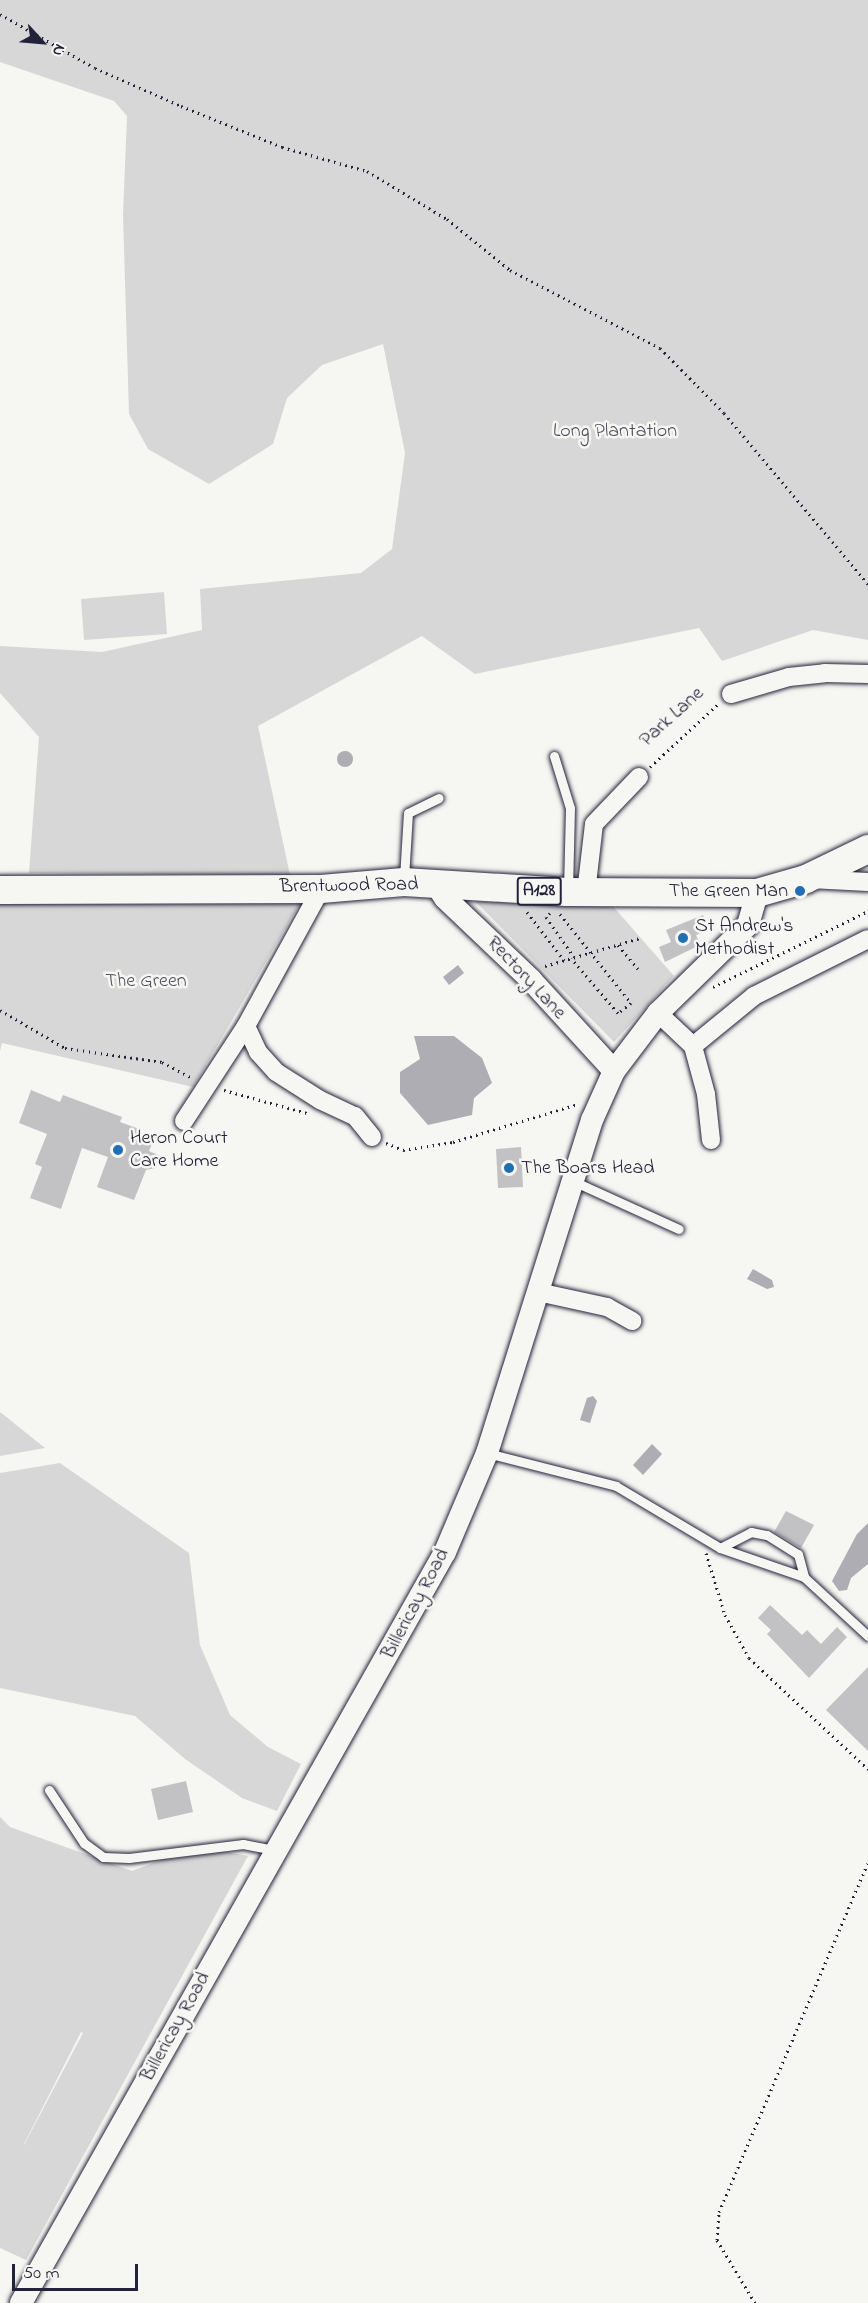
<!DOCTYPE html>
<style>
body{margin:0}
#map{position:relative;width:868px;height:2303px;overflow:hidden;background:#f6f6f2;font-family:"Indie Flower",sans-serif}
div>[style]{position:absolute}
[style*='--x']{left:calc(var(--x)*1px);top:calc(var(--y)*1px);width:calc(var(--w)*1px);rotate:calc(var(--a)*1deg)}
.green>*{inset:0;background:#d7d7d7}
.water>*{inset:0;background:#adadb3}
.round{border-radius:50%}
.building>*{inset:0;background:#c2c2c4}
.path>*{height:3px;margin-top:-1.5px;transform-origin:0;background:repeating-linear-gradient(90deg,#22223b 0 1.5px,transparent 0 6px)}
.roads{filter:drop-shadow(0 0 2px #22223b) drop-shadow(0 0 2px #22223b)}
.service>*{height:9px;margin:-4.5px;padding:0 4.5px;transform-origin:4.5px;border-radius:4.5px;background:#f6f6f2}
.minor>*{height:18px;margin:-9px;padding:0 9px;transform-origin:9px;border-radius:9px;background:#f6f6f2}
.tertiary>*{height:22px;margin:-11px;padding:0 11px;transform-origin:11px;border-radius:11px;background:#f6f6f2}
.primary>*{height:28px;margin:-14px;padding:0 14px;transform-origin:14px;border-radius:14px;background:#f6f6f2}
.dots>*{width:16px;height:16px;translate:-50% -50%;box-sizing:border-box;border:3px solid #f6f6f2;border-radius:50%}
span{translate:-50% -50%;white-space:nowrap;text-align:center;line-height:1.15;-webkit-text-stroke:5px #f6f6f2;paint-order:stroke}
.shield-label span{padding:2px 4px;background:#f6f6f2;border:2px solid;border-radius:4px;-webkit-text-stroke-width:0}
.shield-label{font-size:18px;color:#22223b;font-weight:700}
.park-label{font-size:20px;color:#4f4f62}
.street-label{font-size:20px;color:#22223b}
.poi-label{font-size:20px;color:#22223b}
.right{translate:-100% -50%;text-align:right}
.left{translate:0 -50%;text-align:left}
.north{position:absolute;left:12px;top:12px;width:60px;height:60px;-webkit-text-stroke:4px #f6f6f2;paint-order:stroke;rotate:116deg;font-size:16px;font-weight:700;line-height:24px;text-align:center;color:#22223b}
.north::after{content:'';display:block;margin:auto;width:21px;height:27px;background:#22223b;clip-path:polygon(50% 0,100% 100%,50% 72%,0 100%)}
.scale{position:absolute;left:12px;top:2264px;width:126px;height:27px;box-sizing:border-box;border:3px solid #22223b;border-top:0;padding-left:8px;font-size:18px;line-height:21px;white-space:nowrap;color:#22223b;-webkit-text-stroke:4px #f6f6f2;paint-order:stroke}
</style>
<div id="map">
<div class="green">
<i style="clip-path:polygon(0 0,868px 0,868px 640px,813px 630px,722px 661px,699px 628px,475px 674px,422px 636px,258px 726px,290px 875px,29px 873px,39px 737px,0 693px,0 646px,102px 652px,202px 630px,200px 589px,361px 573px,392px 549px,405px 453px,383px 344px,322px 365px,287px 398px,273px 444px,209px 484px,148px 449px,129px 414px,123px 215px,127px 116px,114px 101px,0 62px)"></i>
<i style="clip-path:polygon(164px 592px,167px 634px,84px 640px,81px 599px)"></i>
<i style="clip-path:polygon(309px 888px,193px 1087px,2px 1043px,0 1051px,0 890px)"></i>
<i style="clip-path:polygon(476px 902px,611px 904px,674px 976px,614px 1042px)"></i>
<i style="clip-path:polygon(0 1412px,45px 1448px,0 1456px)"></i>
<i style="clip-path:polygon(60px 1463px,189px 1553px,200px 1645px,230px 1715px,268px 1747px,301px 1764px,277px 1811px,242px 1798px,185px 1759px,135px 1716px,0 1688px,0 1473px)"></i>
<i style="clip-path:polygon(evenodd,0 1817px,10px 1827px,132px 1871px,164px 1859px,211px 1849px,248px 1856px,26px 2260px,0 2248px,0 1817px,81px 2032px,83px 2033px,24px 2145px,24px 2144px,81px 2032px)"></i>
</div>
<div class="water">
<i class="round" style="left:337px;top:751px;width:16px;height:16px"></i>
<i style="clip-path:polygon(458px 965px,464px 973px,449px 985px,443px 977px)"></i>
<i style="clip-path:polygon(414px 1036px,454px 1036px,482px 1058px,492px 1083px,474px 1098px,472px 1115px,428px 1125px,400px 1093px,400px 1072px,420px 1059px)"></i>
<i style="clip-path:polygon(753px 1269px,772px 1280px,774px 1287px,767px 1289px,747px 1279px)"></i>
<i style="clip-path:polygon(593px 1396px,597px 1401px,590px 1423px,580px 1420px,587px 1398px)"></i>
<i style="clip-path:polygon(652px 1444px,662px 1454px,643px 1475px,633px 1465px)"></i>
<i style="clip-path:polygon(868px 1523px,868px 1564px,851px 1578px,847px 1590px,839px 1591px,832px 1581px,857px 1534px)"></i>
</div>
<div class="building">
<i style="clip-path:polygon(703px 915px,709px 930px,696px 935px,700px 945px,665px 962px,659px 947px,671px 942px,666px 930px)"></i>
<i style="clip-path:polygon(31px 1090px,60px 1102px,63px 1095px,122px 1117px,120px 1122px,142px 1130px,140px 1134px,154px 1139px,149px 1151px,161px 1156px,156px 1168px,146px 1170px,134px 1200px,97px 1187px,108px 1157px,82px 1148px,61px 1209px,30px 1198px,42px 1167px,35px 1164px,47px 1134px,19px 1123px)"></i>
<i style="clip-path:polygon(521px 1147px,523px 1187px,498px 1188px,496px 1149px)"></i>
<i style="clip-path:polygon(786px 1511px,814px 1525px,801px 1548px,774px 1532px)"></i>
<i style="clip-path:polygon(770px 1605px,802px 1635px,807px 1630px,821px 1644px,837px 1627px,847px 1637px,809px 1678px,767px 1634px,771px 1630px,758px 1618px)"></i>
<i style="clip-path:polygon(868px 1667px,868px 1751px,826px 1710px)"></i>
<i style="clip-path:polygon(186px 1781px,193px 1812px,158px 1820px,151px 1789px)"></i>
</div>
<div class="path">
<i style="--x:0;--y:14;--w:109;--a:29.6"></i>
<i style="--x:95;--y:68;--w:94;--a:23.8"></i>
<i style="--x:181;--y:106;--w:109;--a:22.1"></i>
<i style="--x:282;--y:147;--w:88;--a:15.8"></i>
<i style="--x:367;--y:171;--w:93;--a:31"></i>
<i style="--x:447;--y:219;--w:81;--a:39"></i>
<i style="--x:510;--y:270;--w:169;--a:27.5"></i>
<i style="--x:660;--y:348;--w:91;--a:45.4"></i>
<i style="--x:724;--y:413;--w:224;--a:49.9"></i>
<i style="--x:650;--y:767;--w:93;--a:-42.8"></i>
<i style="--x:527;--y:912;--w:61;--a:52.4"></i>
<i style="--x:550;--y:913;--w:6;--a:135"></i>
<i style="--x:546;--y:917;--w:49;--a:55"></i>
<i style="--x:560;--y:914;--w:114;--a:51.4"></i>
<i style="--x:631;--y:1003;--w:16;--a:142"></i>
<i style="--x:618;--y:1013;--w:72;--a:-130.5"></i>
<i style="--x:618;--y:945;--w:31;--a:50"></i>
<i style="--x:545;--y:966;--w:99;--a:-16.4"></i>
<i style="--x:713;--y:987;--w:173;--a:-26.1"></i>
<i style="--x:0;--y:1010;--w:75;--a:30.3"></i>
<i style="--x:65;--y:1048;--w:98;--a:8.2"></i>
<i style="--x:162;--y:1062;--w:34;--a:28"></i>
<i style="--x:224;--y:1090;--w:86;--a:15.5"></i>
<i style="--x:386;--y:1143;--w:18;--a:22"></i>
<i style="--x:403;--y:1150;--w:51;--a:-9.1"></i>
<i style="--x:453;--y:1142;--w:131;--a:-16.9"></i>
<i style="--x:706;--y:1553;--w:65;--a:73"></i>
<i style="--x:725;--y:1615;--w:49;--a:60.8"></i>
<i style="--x:749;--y:1658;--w:163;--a:43"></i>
<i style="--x:755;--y:2303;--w:74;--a:-121.1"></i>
<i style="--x:717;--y:2240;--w:28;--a:-86"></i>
<i style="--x:719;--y:2212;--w:379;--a:-66.9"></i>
</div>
<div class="roads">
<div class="service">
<i style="--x:554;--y:756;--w:54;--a:72.9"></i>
<i style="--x:570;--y:808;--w:81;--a:91.4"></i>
<i style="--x:404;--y:878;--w:65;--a:-86.5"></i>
<i style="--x:408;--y:813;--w:34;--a:-26"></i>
<i style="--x:573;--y:1181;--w:116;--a:24.4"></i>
<i style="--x:487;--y:1453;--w:133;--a:14.3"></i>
<i style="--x:616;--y:1486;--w:121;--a:30.8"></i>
<i style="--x:720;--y:1548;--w:89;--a:19"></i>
<i style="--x:804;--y:1577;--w:87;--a:42.7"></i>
<i style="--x:720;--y:1548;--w:35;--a:-27"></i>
<i style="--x:751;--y:1532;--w:16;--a:11"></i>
<i style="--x:767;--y:1535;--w:36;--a:32"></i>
<i style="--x:798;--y:1554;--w:24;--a:75"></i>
<i style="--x:49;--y:1790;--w:64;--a:56.6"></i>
<i style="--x:84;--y:1843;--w:24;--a:36"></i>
<i style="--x:103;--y:1857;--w:26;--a:2"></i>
<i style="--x:129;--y:1858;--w:115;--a:-7"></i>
<i style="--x:243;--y:1844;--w:31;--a:11"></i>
</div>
<div class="minor">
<i style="--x:731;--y:694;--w:60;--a:-16.3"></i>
<i style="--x:789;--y:677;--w:36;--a:-6"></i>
<i style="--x:825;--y:673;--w:43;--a:1.3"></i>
<i style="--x:810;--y:879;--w:58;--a:3"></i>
<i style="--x:586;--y:893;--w:69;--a:-83.4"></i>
<i style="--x:594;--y:824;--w:65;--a:-46.2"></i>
<i style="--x:658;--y:1013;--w:48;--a:43.3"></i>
<i style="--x:246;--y:1026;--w:29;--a:65"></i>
<i style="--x:258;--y:1052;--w:27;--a:48"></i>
<i style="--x:276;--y:1072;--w:52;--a:32.5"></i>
<i style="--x:320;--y:1100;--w:38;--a:25"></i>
<i style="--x:355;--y:1116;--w:27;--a:51"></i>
<i style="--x:184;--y:1121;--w:113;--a:-56.9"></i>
<i style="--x:246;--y:1026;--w:156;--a:-61.3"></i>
<i style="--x:711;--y:1140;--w:46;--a:-96.2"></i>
<i style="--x:706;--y:1094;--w:50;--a:-105.2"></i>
<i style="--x:693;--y:1046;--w:79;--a:-39.3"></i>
<i style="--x:754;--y:996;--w:127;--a:-26.6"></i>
<i style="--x:538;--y:1292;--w:71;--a:12.3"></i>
<i style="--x:607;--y:1307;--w:29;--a:29"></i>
</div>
<div class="tertiary">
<i style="--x:437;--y:886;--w:14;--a:56"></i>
<i style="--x:445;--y:898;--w:119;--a:43.6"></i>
<i style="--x:531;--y:980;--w:123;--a:47.6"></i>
<i style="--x:21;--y:2303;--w:862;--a:-60.55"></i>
<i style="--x:445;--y:1552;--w:108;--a:-67"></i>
<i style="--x:487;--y:1453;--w:349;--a:-72.5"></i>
<i style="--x:592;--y:1120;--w:54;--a:-65.8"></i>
<i style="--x:614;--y:1071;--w:73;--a:-52.8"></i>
<i style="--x:658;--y:1013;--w:126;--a:-44.4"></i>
<i style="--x:748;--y:925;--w:33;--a:-74"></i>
</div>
<div class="primary">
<i style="--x:0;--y:890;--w:321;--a:-0.2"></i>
<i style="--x:321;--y:889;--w:83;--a:-4.8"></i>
<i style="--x:404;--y:882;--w:163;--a:3.5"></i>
<i style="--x:567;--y:892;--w:190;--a:0.3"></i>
<i style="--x:757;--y:893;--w:51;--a:-15.9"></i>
<i style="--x:806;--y:879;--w:69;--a:-25.8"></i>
</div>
</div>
<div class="dots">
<i style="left:800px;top:891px;background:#1f6fb2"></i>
<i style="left:683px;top:938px;background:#1f6fb2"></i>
<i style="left:118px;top:1150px;background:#1f6fb2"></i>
<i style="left:509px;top:1168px;background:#1f6fb2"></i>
</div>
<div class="shield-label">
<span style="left:539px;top:891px">A128</span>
</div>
<div class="park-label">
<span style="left:615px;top:431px">Long Plantation</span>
<span style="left:146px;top:981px">The Green</span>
</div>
<div class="street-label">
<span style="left:672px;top:717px;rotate:-42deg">Park Lane</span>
<span style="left:349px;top:886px;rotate:-1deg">Brentwood Road</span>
<span style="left:526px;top:978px;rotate:47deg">Rectory Lane</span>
<span style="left:416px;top:1604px;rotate:-62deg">Billericay Road</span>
<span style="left:176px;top:2027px;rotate:-61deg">Billericay Road</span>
</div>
<div class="poi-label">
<span class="right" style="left:788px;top:891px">The Green Man</span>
<span class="left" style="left:695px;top:938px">St Andrew's<br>Methodist</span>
<span class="left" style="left:130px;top:1150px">Heron Court<br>Care Home</span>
<span class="left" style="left:521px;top:1168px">The Boars Head</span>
</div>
<div class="north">N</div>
<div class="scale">50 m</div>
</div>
